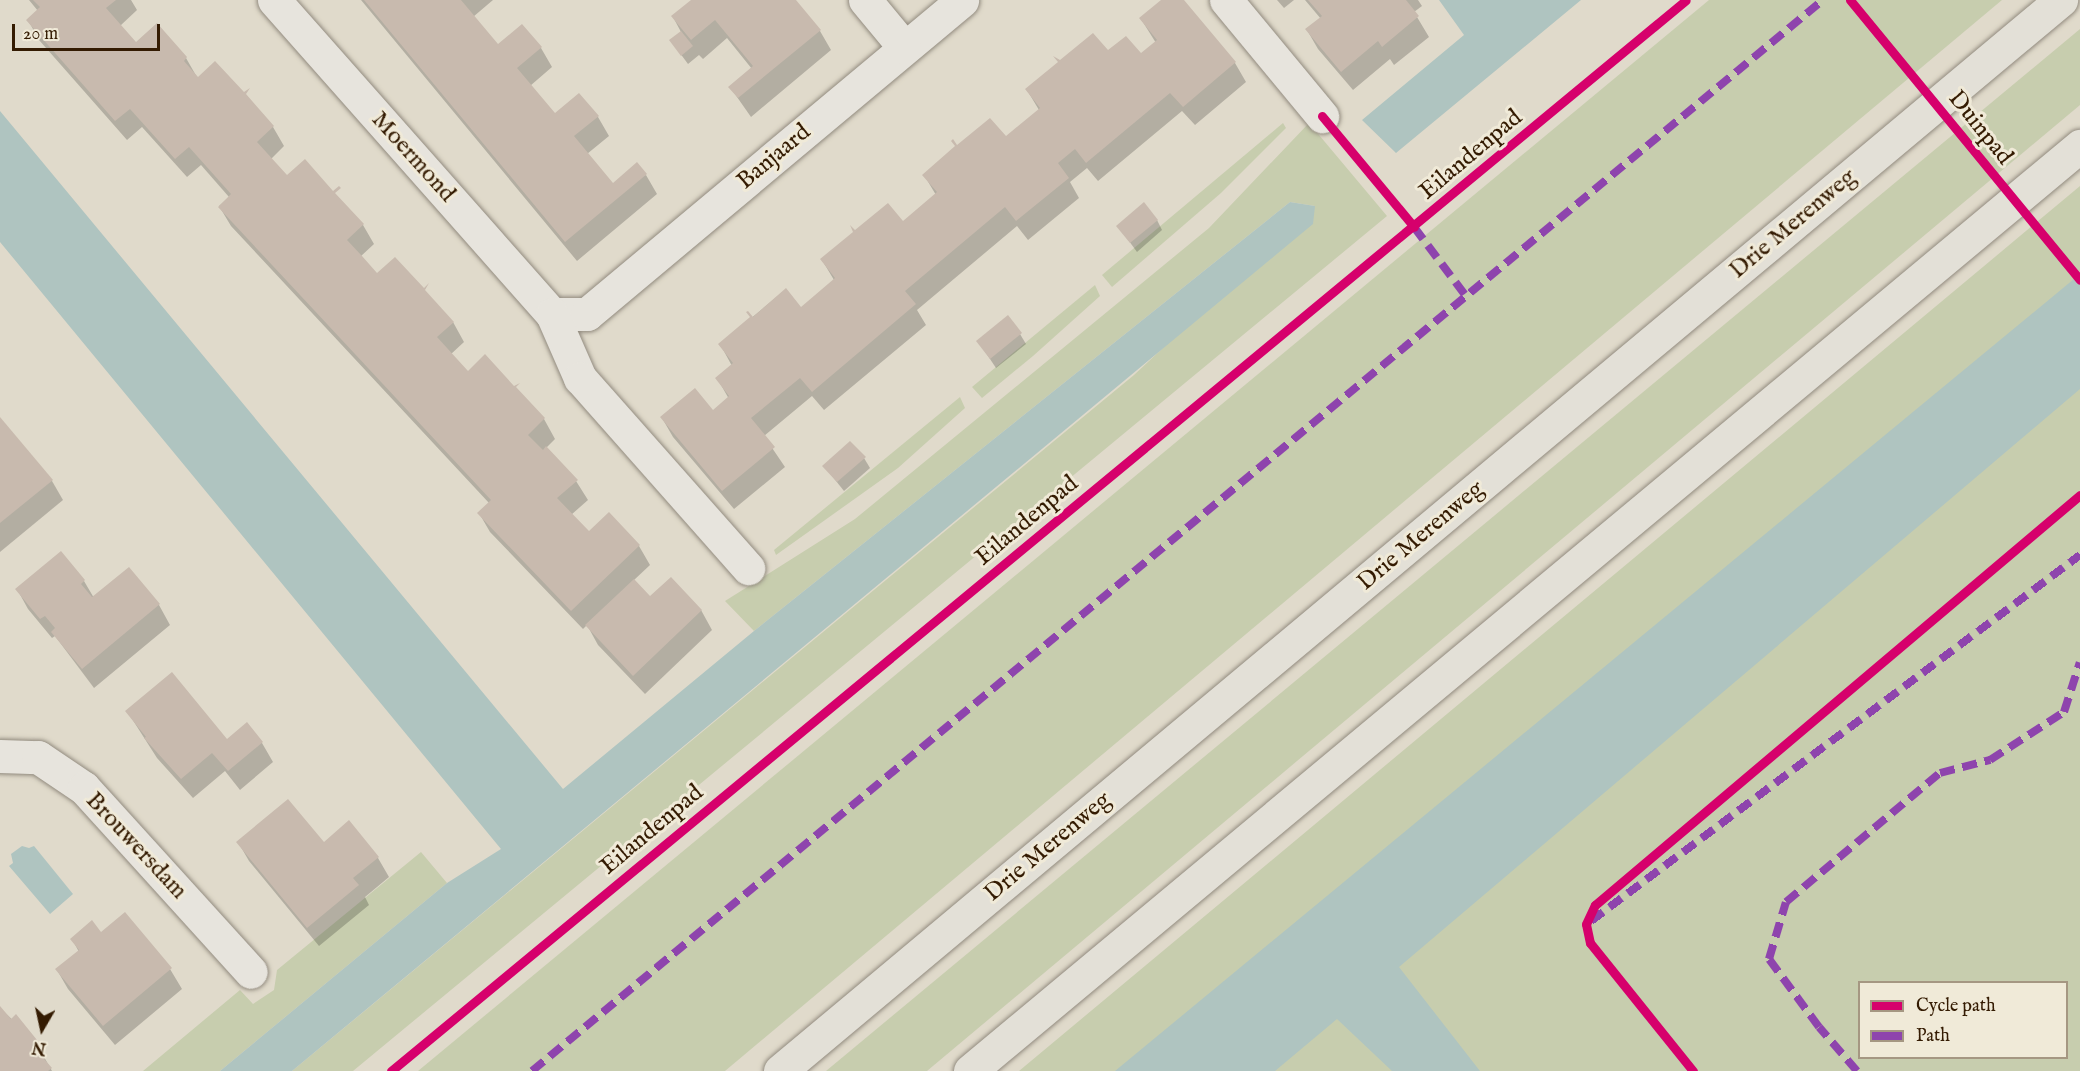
<!DOCTYPE html>
<style>
body{margin:0}
#map{position:relative;width:2080px;height:1071px;overflow:hidden;background:#e0dacb;font-family:"IM FELL English",serif}
div>[style]{position:absolute}
[style*='--x']{left:calc(var(--x)*1px);top:calc(var(--y)*1px);width:calc(var(--w)*1px);rotate:calc(var(--a)*1deg)}
.green>*{inset:0;background:#c7cdae}
.water>*{inset:0;background:#afc4c0}
.shadow>*{inset:0;background:#0003}
.building>*{inset:0;background:#c8baae}
.roads{filter:drop-shadow(0 0 2px #928b7f) drop-shadow(0 0 2px #928b7f)}
.minor>*{height:33px;margin:-16.5px;padding:0 16.5px;transform-origin:16.5px;border-radius:16.5px;background:#e7e4dd}
.highway>*{height:33px;margin:-16.5px;padding:0 16.5px;transform-origin:16.5px;border-radius:16.5px;background:#e3e0d7}
.quiet>*{height:8px;margin-top:-4px;transform-origin:0;background:repeating-linear-gradient(90deg,#8e44ad 0 15px,transparent 0 23px)}
.cycleway>*{height:9px;margin:-4.5px;padding:0 4.5px;transform-origin:4.5px;border-radius:4.5px;background:#d6006c}
span{translate:-50% -50%;white-space:nowrap;text-align:center;line-height:1.15;-webkit-text-stroke:6px #f0ead8;paint-order:stroke}
.street-label{font-size:24px;color:#341b02}
.legend{position:absolute;left:1858px;top:981px;width:210px;height:78px;box-sizing:border-box;background:#f0ead8;border:2px solid #a59782;margin:0;padding:8px 10px;list-style:none;font-size:18px;color:#341b02}
.legend li{display:flex;align-items:center;gap:12px;height:30px}
.legend b{width:30px;border:2px solid #a59782}
.north{position:absolute;left:12px;top:999px;width:60px;height:60px;-webkit-text-stroke:4px #f0ead8;paint-order:stroke;rotate:189deg;font-size:16px;font-weight:700;line-height:24px;text-align:center;color:#341b02}
.north::after{content:'';display:block;margin:auto;width:21px;height:27px;background:#341b02;clip-path:polygon(50% 0,100% 100%,50% 72%,0 100%)}
.scale{position:absolute;left:12px;top:24px;width:148px;height:27px;box-sizing:border-box;border:3px solid #341b02;border-top:0;padding-left:8px;font-size:18px;line-height:21px;white-space:nowrap;color:#341b02;-webkit-text-stroke:4px #f0ead8;paint-order:stroke}
</style>
<div id="map">
<div class="green">
<i style="clip-path:polygon(1709px 0,2002px 0,725px 1071px,418px 1071px)"></i>
<i style="clip-path:polygon(2080px 29px,2080px 105px,927px 1071px,826px 1071px)"></i>
<i style="clip-path:polygon(1283px 123px,1286px 128px,1221px 193px,1112px 287px,1102px 275px)"></i>
<i style="clip-path:polygon(1309px 123px,1387px 216px,353px 1071px,292px 1071px,1134px 375px,1315px 206px,1290px 202px,754px 631px,725px 601px,855px 519px,1209px 228px)"></i>
<i style="clip-path:polygon(evenodd,2080px 186px,2080px 1071px,1019px 1071px,2080px 186px,1860px 982px,2066px 982px,2066px 1058px,1860px 1058px,1860px 982px)"></i>
<i style="clip-path:polygon(1095px 285px,1100px 296px,1033px 356px,982px 398px,972px 387px)"></i>
<i style="clip-path:polygon(960px 397px,965px 408px,898px 468px,776px 555px,774px 550px)"></i>
<i style="clip-path:polygon(421px 852px,447px 883px,220px 1071px,143px 1071px,240px 990px,253px 1004px,274px 990px,277px 970px)"></i>
</div>
<div class="water">
<i style="clip-path:polygon(1439px 0,1581px 0,1396px 153px,1362px 120px,1464px 35px)"></i>
<i style="clip-path:polygon(0 111px,563px 789px,754px 631px,1290px 202px,1315px 206px,1313px 224px,292px 1071px,220px 1071px,447px 883px,501px 849px,0 242px)"></i>
<i style="clip-path:polygon(2080px 274px,2080px 389px,1399px 967px,1480px 1071px,1392px 1071px,1337px 1019px,1275px 1071px,1115px 1071px)"></i>
<i style="clip-path:polygon(22px 846px,29px 848px,34px 846px,73px 894px,50px 914px,9px 866px,13px 863px,11px 854px)"></i>
</div>
<div class="shadow">
<i style="clip-path:polygon(29px 0,131px 0,137px 10px,120px 26px,136px 44px,186px 58px,198px 79px,273px 127px,284px 146px,271px 159px,287px 177px,305px 161px,363px 225px,374px 244px,360px 257px,377px 275px,453px 322px,464px 342px,450px 355px,468px 373px,485px 356px,544px 419px,555px 439px,546px 448px,576px 481px,588px 500px,571px 515px,589px 533px,639px 546px,650px 565px,633px 581px,650px 598px,701px 610px,712px 630px,645px 694px,598px 645px,587px 625px,583px 629px,490px 532px,479px 513px,489px 503px,231px 226px,219px 206px,229px 197px,201px 165px,187px 177px,142px 127px,127px 140px,39px 40px,28px 20px,38px 11px)"></i>
<i style="clip-path:polygon(361px 0,493px 0,473px 17px,498px 47px,522px 26px,541px 48px,552px 67px,530px 86px,555px 115px,579px 95px,598px 117px,609px 136px,587px 154px,613px 185px,646px 175px,657px 194px,577px 261px)"></i>
<i style="clip-path:polygon(693px 0,794px 0,820px 31px,831px 50px,751px 117px,730px 87px,752px 69px,727px 38px,703px 59px,699px 55px,688px 64px,671px 41px,681px 32px,673px 17px)"></i>
<i style="clip-path:polygon(1163px 0,1182px 0,1235px 63px,1246px 82px,1195px 125px,1182px 111px,1098px 181px,1087px 168px,1070px 182px,1079px 198px,1028px 240px,1017px 226px,917px 310px,926px 325px,824px 410px,812px 396px,764px 436px,785px 467px,734px 509px,673px 437px,662px 418px,713px 413px,729px 399px,717px 378px,732px 366px,720px 344px,785px 290px,801px 309px,834px 280px,822px 260px,903px 223px,936px 195px,924px 175px,1005px 138px,1039px 110px,1027px 90px,1108px 52px,1141px 55px,1156px 43px,1141px 19px)"></i>
<i style="clip-path:polygon(1277px 0,1294px 0,1284px 8px)"></i>
<i style="clip-path:polygon(1305px 0,1418px 0,1422px 6px,1414px 12px,1429px 37px,1394px 65px,1390px 59px,1353px 90px,1318px 49px,1307px 30px,1321px 19px)"></i>
<i style="clip-path:polygon(1157px 220px,1162px 230px,1137px 252px,1118px 226px)"></i>
<i style="clip-path:polygon(1020px 334px,1026px 344px,996px 368px,978px 341px)"></i>
<i style="clip-path:polygon(0 419px,52px 481px,63px 500px,0 552px)"></i>
<i style="clip-path:polygon(864px 458px,870px 468px,844px 491px,824px 466px)"></i>
<i style="clip-path:polygon(129px 569px,159px 605px,170px 625px,94px 688px,55px 636px,52px 638px,28px 609px,17px 589px,84px 581px,94px 598px)"></i>
<i style="clip-path:polygon(127px 711px,227px 741px,262px 743px,273px 762px,240px 790px,225px 771px,193px 798px,157px 758px)"></i>
<i style="clip-path:polygon(238px 842px,323px 844px,378px 858px,389px 877px,365px 897px,369px 905px,319px 946px,249px 861px)"></i>
<i style="clip-path:polygon(101px 934px,170px 969px,182px 989px,115px 1045px,68px 989px,57px 970px,79px 952px,72px 939px)"></i>
<i style="clip-path:polygon(0 1008px,35px 1041px,52px 1071px,0 1071px)"></i>
</div>
<div class="building">
<i style="clip-path:polygon(33px 0,116px 0,106px 8px,136px 42px,157px 23px,187px 57px,184px 61px,198px 77px,215px 61px,244px 92px,250px 88px,246px 94px,274px 126px,257px 142px,287px 175px,305px 159px,333px 191px,339px 186px,341px 188px,335px 193px,364px 224px,347px 240px,362px 256px,377px 273px,395px 257px,424px 288px,429px 283px,425px 290px,454px 322px,437px 337px,468px 371px,485px 354px,514px 386px,520px 383px,516px 387px,545px 418px,528px 435px,543px 450px,546px 446px,578px 480px,557px 498px,589px 531px,609px 512px,640px 545px,571px 611px,477px 513px,491px 500px,218px 207px,231px 194px,189px 147px,175px 159px,130px 109px,115px 121px,26px 20px,40px 7px)"></i>
<i style="clip-path:polygon(364px 0,461px 0,498px 44px,522px 24px,542px 47px,517px 68px,555px 113px,579px 93px,599px 116px,574px 136px,613px 183px,637px 162px,647px 174px,565px 242px)"></i>
<i style="clip-path:polygon(691px 0,796px 0,821px 30px,738px 98px,728px 87px,753px 66px,715px 20px,691px 40px,671px 16px)"></i>
<i style="clip-path:polygon(1161px 0,1184px 0,1236px 62px,1183px 107px,1170px 93px,1086px 163px,1075px 149px,1058px 163px,1069px 178px,1016px 221px,1005px 207px,905px 291px,916px 304px,812px 392px,800px 378px,751px 418px,775px 447px,722px 491px,660px 417px,695px 388px,713px 410px,729px 396px,715px 378px,733px 363px,718px 344px,750px 317px,746px 312px,748px 311px,753px 317px,786px 288px,801px 307px,835px 278px,820px 259px,853px 232px,850px 225px,855px 230px,888px 203px,903px 221px,937px 192px,922px 175px,955px 146px,951px 141px,953px 139px,957px 145px,990px 118px,1006px 136px,1040px 108px,1025px 89px,1058px 62px,1053px 56px,1060px 60px,1093px 33px,1108px 50px,1126px 36px,1141px 53px,1157px 40px,1139px 18px)"></i>
<i style="clip-path:polygon(1308px 0,1406px 0,1419px 16px,1382px 47px,1378px 41px,1341px 72px,1305px 29px,1322px 16px)"></i>
<i style="clip-path:polygon(681px 31px,693px 46px,681px 56px,669px 40px)"></i>
<i style="clip-path:polygon(1144px 202px,1158px 220px,1130px 243px,1116px 226px)"></i>
<i style="clip-path:polygon(1008px 315px,1022px 333px,990px 359px,976px 341px)"></i>
<i style="clip-path:polygon(0 417px,53px 480px,0 523px)"></i>
<i style="clip-path:polygon(850px 441px,866px 457px,837px 482px,822px 466px)"></i>
<i style="clip-path:polygon(61px 551px,85px 580px,81px 584px,92px 597px,129px 567px,160px 604px,82px 669px,51px 632px,55px 628px,45px 616px,40px 619px,15px 589px)"></i>
<i style="clip-path:polygon(671px 577px,702px 610px,633px 676px,585px 625px,634px 579px,650px 596px)"></i>
<i style="clip-path:polygon(172px 672px,227px 739px,247px 722px,263px 742px,228px 771px,212px 753px,181px 779px,144px 738px,146px 737px,125px 711px)"></i>
<i style="clip-path:polygon(288px 799px,324px 842px,349px 820px,379px 857px,353px 878px,359px 885px,307px 928px,236px 842px)"></i>
<i style="clip-path:polygon(125px 912px,172px 968px,103px 1026px,55px 969px,79px 950px,70px 939px,92px 920px,101px 932px)"></i>
<i style="clip-path:polygon(0 1006px,11px 1019px,16px 1014px,37px 1040px,32px 1045px,52px 1068px,48px 1071px,0 1071px)"></i>
</div>
<div class="roads">
<div class="minor">
<i style="--x:274;--y:0;--w:419;--a:48.5"></i>
<i style="--x:552;--y:314;--w:35;--a:0"></i>
<i style="--x:587;--y:314;--w:489;--a:-39.9"></i>
<i style="--x:865;--y:0;--w:61;--a:50.3"></i>
<i style="--x:1226;--y:0;--w:151;--a:50.4"></i>
<i style="--x:552;--y:314;--w:70;--a:66.4"></i>
<i style="--x:580;--y:378;--w:254;--a:48.5"></i>
<i style="--x:0;--y:756;--w:38;--a:2"></i>
<i style="--x:38;--y:757;--w:55;--a:34"></i>
<i style="--x:84;--y:788;--w:248;--a:47.8"></i>
</div>
<div class="highway">
<i style="--x:780;--y:1071;--w:1670;--a:-39.9"></i>
<i style="--x:970;--y:1071;--w:1445;--a:-39.81"></i>
</div>
</div>
<div class="quiet">
<i style="--x:1414;--y:227;--w:85;--a:53.1"></i>
<i style="--x:1591;--y:921;--w:611;--a:-36.81"></i>
<i style="--x:532;--y:1071;--w:1677;--a:-39.68"></i>
<i style="--x:1857;--y:1071;--w:58;--a:-130.8"></i>
<i style="--x:1819;--y:1027;--w:84;--a:-126.3"></i>
<i style="--x:1769;--y:959;--w:59;--a:-73.4"></i>
<i style="--x:1786;--y:902;--w:201;--a:-40"></i>
<i style="--x:1940;--y:773;--w:52;--a:-14.6"></i>
<i style="--x:1990;--y:760;--w:88;--a:-33"></i>
<i style="--x:2064;--y:712;--w:52;--a:-72.3"></i>
</div>
<div class="cycleway">
<i style="--x:1850;--y:0;--w:362;--a:50.6"></i>
<i style="--x:1322;--y:116;--w:144;--a:50.3"></i>
<i style="--x:391;--y:1071;--w:1680;--a:-39.59"></i>
<i style="--x:1693;--y:1071;--w:164;--a:-128.8"></i>
<i style="--x:1590;--y:943;--w:19;--a:-102"></i>
<i style="--x:1586;--y:924;--w:21;--a:-65"></i>
<i style="--x:1595;--y:905;--w:635;--a:-40.21"></i>
</div>
<div class="street-label">
<span style="left:1980px;top:128px;rotate:51deg">Duinpad</span>
<span style="left:1471px;top:155px;rotate:-40deg">Eilandenpad</span>
<span style="left:413px;top:157px;rotate:48deg">Moermond</span>
<span style="left:774px;top:157px;rotate:-40deg">Banjaard</span>
<span style="left:1793px;top:224px;rotate:-40deg">Drie Merenweg</span>
<span style="left:1027px;top:521px;rotate:-40deg">Eilandenpad</span>
<span style="left:1421px;top:536px;rotate:-40deg">Drie Merenweg</span>
<span style="left:652px;top:830px;rotate:-40deg">Eilandenpad</span>
<span style="left:136px;top:846px;rotate:47deg">Brouwersdam</span>
<span style="left:1048px;top:847px;rotate:-40deg">Drie Merenweg</span>
</div>
<ul class="legend">
<li><b style="height:8px;background:#d6006c"></b>Cycle path</li>
<li><b style="height:8px;background:#8e44ad"></b>Path</li>
</ul>
<div class="north">N</div>
<div class="scale">20 m</div>
</div>
